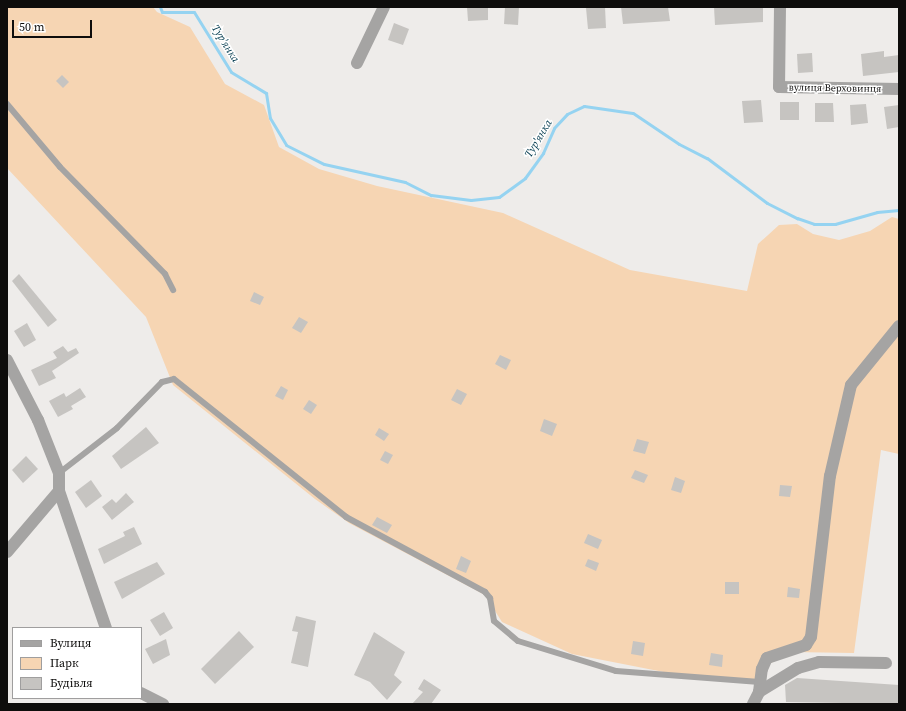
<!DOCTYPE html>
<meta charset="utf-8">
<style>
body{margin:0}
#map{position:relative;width:906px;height:711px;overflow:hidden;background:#eeecea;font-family:"Source Serif 4",serif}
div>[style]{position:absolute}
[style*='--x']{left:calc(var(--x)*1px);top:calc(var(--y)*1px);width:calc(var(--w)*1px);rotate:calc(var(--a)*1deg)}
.green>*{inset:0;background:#f6d5b3}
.stream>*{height:3px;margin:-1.5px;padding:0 1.5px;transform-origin:1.5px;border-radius:1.5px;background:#95d3f1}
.building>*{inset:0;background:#c6c4c1}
.lane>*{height:6px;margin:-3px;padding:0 3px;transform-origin:3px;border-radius:3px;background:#a5a4a3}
.street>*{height:12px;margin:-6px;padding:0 6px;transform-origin:6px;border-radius:6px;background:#a5a4a3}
span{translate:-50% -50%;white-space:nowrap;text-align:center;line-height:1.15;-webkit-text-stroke:3px #fff;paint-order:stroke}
.street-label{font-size:10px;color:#0e0d0c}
.water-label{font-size:11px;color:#023a4e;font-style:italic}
.frame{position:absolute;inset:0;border:8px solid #0e0d0c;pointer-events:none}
.legend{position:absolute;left:12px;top:627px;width:130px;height:72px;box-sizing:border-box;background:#fff;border:1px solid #9f9e9e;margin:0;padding:5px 7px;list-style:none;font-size:12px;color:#0e0d0c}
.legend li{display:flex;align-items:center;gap:8px;height:20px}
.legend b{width:20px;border:1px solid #9f9e9e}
.scale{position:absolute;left:12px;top:20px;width:80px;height:18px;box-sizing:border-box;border:2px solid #0e0d0c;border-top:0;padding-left:5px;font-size:12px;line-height:14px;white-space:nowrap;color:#0e0d0c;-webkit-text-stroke:3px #fff;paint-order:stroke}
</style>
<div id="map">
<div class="green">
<i style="clip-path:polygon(7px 7px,153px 7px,157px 12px,190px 27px,225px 84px,264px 105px,279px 147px,319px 169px,377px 186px,503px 213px,630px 270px,747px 291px,758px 244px,779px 225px,797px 224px,813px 234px,839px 240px,870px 231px,892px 217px,899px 219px,899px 454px,881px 450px,854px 653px,792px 652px,769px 664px,762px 685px,679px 675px,572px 654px,502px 622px,485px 595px,349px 523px,315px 499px,173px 385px,146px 317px,7px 168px)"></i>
</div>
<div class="stream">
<i style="--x:160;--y:7;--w:5;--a:68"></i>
<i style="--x:162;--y:12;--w:32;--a:0"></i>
<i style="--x:194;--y:12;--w:70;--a:58.3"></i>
<i style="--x:231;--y:72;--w:41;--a:31"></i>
<i style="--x:266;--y:93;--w:25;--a:81"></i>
<i style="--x:270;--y:118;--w:31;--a:59"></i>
<i style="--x:286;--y:145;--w:42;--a:26.6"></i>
<i style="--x:324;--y:164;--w:83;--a:12.5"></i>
<i style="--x:405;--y:182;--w:29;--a:27"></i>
<i style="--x:431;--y:195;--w:40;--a:7.1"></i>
<i style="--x:471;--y:200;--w:28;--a:-6"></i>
<i style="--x:499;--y:197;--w:32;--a:-36"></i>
<i style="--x:525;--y:178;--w:31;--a:-54"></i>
<i style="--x:543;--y:153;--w:27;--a:-66"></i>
<i style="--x:554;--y:128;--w:19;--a:-47"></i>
<i style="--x:567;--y:114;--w:19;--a:-25"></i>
<i style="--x:584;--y:106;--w:49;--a:8.1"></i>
<i style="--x:633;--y:113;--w:55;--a:34"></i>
<i style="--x:679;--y:144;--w:31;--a:27"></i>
<i style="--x:707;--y:158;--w:75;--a:36.9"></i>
<i style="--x:767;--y:203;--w:34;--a:27"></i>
<i style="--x:797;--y:218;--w:18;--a:19"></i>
<i style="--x:814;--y:224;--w:21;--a:0"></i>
<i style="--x:835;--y:224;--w:44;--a:-15.9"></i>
<i style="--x:877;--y:212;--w:22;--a:-5"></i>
</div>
<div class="building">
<i style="clip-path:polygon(467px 7px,488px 7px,488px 20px,468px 21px)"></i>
<i style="clip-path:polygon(505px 7px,519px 7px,518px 25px,504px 24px)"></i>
<i style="clip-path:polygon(599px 7px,605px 7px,606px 28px,588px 29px,586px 8px)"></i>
<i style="clip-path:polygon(621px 7px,668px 7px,670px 21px,623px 24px)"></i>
<i style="clip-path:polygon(714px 7px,763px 7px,763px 22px,715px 25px)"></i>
<i style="clip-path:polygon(394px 23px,409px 29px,403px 45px,388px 40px)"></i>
<i style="clip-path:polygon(884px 51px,884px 57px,899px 55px,899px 72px,863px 76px,861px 54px)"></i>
<i style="clip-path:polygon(812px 53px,813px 72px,798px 73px,797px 54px)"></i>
<i style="clip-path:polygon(62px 75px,69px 82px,63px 88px,56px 81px)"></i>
<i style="clip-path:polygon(761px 100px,763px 122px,744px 123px,742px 101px)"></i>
<i style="clip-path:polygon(780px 102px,799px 102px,799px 120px,780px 120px)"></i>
<i style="clip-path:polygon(815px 103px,833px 103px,834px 122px,815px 122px)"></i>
<i style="clip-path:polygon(866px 104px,868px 123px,851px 125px,850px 105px)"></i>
<i style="clip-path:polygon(899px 105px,899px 127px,887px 129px,884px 107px)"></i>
<i style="clip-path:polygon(19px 274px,57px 320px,48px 327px,12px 281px)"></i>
<i style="clip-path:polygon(254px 292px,264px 297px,260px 305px,250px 301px)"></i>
<i style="clip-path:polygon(299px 317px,308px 322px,301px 333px,292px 328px)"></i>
<i style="clip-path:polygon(27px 323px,36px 340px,24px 347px,14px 331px)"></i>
<i style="clip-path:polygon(63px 346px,68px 352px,76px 348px,79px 353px,52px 371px,56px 378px,39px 386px,31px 370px,57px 358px,53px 352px)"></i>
<i style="clip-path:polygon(500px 355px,511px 360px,506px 370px,495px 364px)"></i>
<i style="clip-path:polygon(281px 386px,288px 390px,283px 400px,275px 396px)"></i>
<i style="clip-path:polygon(80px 388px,86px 397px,71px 406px,73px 409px,58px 417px,49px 401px,64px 393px,66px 397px)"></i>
<i style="clip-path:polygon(457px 389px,467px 394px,461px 405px,451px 400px)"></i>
<i style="clip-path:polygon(309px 400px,317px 405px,311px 414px,303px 409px)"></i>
<i style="clip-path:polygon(544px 419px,557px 424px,552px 436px,540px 431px)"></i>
<i style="clip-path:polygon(146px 427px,159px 443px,121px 469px,112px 456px)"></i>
<i style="clip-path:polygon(379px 428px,389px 434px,384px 441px,375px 435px)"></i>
<i style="clip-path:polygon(637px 439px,649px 442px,645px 454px,633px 451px)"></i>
<i style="clip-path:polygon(385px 451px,393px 455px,388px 464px,380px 460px)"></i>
<i style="clip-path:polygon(26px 456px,38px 469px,23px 483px,12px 470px)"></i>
<i style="clip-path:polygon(635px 470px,648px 475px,644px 483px,631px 478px)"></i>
<i style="clip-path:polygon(675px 477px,685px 481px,681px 493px,671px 490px)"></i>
<i style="clip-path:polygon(91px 480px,102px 496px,86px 508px,75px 492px)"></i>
<i style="clip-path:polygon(780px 485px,792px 486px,790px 497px,779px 496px)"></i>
<i style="clip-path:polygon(126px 493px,134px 502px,112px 520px,102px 507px,112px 499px,116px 503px)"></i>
<i style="clip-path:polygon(377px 517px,392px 525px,387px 533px,372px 525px)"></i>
<i style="clip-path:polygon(134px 527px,142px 544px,104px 564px,98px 549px,125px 536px,123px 532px)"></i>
<i style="clip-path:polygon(588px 534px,602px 540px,598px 549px,584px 543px)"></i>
<i style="clip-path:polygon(461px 556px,471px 561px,466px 573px,456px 569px)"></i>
<i style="clip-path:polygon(588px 559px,599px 563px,596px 571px,585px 566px)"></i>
<i style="clip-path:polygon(157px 562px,165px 574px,122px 599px,114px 582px)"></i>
<i style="clip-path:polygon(725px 582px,739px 582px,739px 594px,725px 594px)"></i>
<i style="clip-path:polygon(788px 587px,800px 589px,799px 598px,787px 597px)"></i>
<i style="clip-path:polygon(164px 612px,173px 628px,160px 636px,150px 620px)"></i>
<i style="clip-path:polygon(296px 616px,316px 621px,308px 667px,291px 663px,298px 632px,292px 631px)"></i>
<i style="clip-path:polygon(239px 631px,254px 647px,215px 684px,201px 669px)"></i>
<i style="clip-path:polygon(374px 632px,405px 652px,394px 675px,402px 682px,387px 700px,370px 682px,354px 675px)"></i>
<i style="clip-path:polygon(166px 639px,170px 655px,153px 664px,145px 649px)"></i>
<i style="clip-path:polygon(633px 641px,645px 643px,643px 656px,631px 654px)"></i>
<i style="clip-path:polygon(711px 653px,723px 655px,722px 667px,709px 665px)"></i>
<i style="clip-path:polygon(797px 678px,899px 685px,899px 704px,786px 702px,785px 685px)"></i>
<i style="clip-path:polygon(424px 679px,441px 690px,431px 704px,412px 704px,423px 692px,418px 689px)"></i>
</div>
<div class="lane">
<i style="--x:7;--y:104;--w:82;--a:49.9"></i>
<i style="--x:60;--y:167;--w:150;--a:45.5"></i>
<i style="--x:165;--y:274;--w:18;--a:63"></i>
<i style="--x:59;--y:473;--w:73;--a:-37.8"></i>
<i style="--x:117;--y:428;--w:64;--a:-45.6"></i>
<i style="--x:162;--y:382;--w:12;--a:-14"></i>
<i style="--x:174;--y:379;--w:221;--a:38.7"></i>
<i style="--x:346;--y:517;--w:158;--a:28.3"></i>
<i style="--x:485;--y:592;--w:8;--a:50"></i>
<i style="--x:490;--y:598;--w:23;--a:80"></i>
<i style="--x:494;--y:621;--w:31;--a:40"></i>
<i style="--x:518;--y:641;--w:102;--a:17"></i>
<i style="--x:616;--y:671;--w:144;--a:4.4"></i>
</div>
<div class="street">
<i style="--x:780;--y:7;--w:80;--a:90.7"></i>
<i style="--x:779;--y:87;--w:120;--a:1"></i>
<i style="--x:357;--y:63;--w:62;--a:-64.3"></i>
<i style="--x:7;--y:360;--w:68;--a:62.7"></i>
<i style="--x:38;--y:420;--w:57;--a:68.4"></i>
<i style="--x:59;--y:473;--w:18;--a:90"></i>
<i style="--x:59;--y:491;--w:145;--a:71.1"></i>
<i style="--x:7;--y:552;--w:80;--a:-49.6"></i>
<i style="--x:759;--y:692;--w:23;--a:-83"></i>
<i style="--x:762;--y:669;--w:12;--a:-66"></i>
<i style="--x:767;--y:658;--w:41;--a:-18.4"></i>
<i style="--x:806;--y:645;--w:9;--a:-58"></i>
<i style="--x:811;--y:637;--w:162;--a:-83.3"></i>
<i style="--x:830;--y:476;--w:93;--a:-77"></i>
<i style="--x:851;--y:385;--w:76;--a:-50.9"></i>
<i style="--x:141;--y:693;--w:25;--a:27"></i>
<i style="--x:753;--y:704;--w:13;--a:-63"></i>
<i style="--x:759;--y:692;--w:46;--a:-31.6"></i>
<i style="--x:798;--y:668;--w:22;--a:-16"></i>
<i style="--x:819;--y:662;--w:67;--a:0.9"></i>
</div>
<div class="street-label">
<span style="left:835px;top:88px;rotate:1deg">вулиця Верховинця</span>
</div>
<div class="water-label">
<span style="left:225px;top:44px;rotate:58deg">Тур'янка</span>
<span style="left:539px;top:139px;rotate:-59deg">Тур'янка</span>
</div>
<div class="frame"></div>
<ul class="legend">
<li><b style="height:5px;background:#a5a4a3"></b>Вулиця</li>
<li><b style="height:11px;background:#f6d5b3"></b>Парк</li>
<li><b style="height:11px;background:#c6c4c1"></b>Будівля</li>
</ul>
<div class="scale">50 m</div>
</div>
